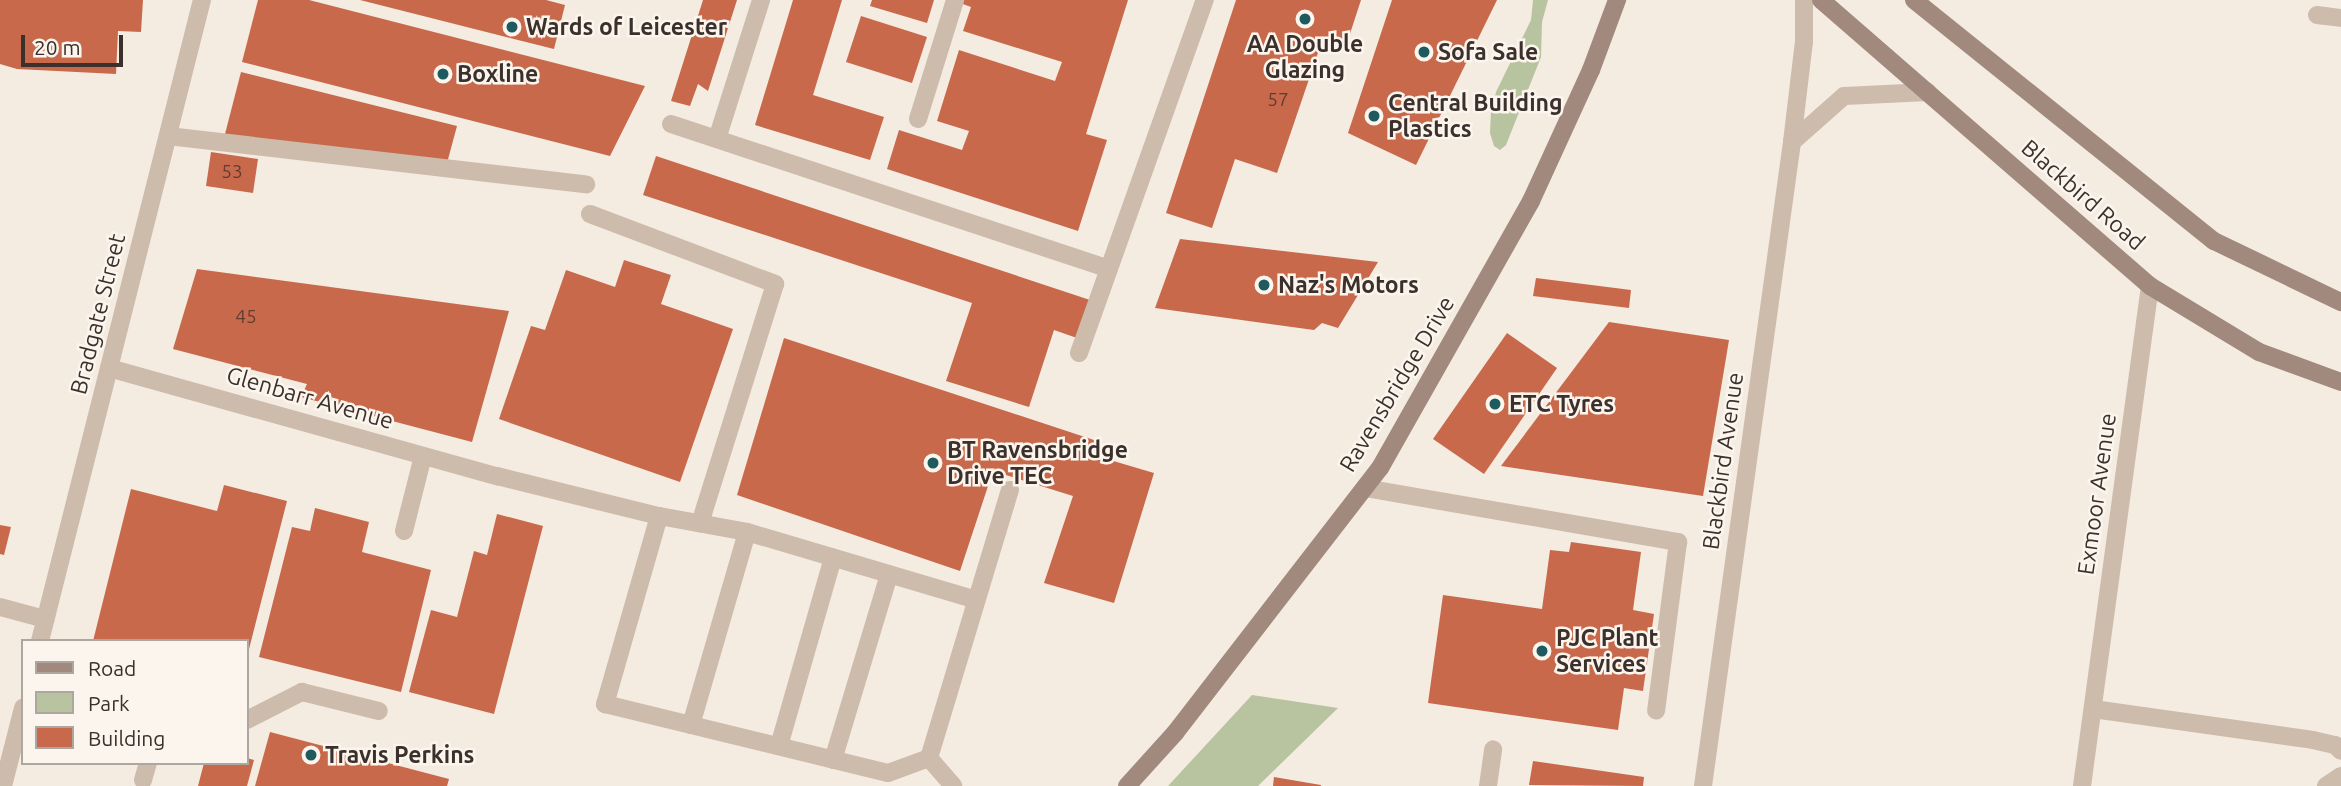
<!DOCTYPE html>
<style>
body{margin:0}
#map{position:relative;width:2341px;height:786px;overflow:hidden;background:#f4ebe1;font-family:Ubuntu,sans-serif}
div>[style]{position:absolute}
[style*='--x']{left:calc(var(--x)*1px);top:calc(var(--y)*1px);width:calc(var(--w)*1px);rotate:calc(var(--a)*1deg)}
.green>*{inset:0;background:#b8c4a0}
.building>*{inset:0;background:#c8694b}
.lane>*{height:18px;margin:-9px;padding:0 9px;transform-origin:9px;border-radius:9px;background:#cdbbac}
.street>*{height:18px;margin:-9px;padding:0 9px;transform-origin:9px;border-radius:9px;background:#cdbbac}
.secondary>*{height:18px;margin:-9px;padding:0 9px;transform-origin:9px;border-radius:9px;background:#a18a7d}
.dots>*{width:19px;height:19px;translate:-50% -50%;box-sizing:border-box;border:4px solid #fbf5ee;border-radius:50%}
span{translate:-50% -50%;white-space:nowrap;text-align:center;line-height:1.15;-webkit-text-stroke:5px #fbf5ee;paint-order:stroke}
.number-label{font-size:19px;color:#5e3e33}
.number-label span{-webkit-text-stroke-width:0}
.poi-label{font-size:23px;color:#3b302b;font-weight:700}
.left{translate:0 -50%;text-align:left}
.street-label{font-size:23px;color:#3b302b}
.legend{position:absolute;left:21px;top:639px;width:228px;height:126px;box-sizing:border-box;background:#fbf5ee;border:2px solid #aea6a0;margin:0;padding:9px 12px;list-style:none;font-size:21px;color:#3b302b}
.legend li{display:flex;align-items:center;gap:14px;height:35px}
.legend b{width:35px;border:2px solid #aea6a0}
.scale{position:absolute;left:21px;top:35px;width:102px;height:32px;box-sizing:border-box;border:4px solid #3b302b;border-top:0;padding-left:9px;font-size:21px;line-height:24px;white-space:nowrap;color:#3b302b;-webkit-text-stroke:5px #fbf5ee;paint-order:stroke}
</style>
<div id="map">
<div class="green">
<i style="clip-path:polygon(1533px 0,1548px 0,1542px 22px,1541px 57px,1506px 145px,1500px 150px,1494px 146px,1490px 133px,1491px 112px,1496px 92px,1531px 20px)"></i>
<i style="clip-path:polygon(1252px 695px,1338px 708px,1258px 786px,1168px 786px)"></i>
</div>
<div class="building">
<i style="clip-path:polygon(0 0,143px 0,141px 32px,118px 31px,116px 74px,17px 69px,0 64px)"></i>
<i style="clip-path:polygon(258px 0,309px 0,645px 86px,610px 156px,242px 62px)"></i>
<i style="clip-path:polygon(360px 0,546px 0,565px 5px,554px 49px)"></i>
<i style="clip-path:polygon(703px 0,737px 0,708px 91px,698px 84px,690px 106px,671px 101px)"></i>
<i style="clip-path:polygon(793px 0,842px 0,813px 95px,884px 117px,870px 160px,755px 125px)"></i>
<i style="clip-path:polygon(872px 0,934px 0,927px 23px,870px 6px)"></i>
<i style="clip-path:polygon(961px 0,1128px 0,1086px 134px,1107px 140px,1078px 231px,887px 169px,899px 130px,962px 150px,969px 131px,937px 121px,959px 50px,1055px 81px,1062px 62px,963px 31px,971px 7px,960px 3px)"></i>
<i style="clip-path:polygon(1236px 0,1361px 0,1345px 49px,1322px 41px,1277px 173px,1235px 159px,1212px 228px,1166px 213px)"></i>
<i style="clip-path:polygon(1392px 0,1497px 0,1416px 165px,1348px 133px)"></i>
<i style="clip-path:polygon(861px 16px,927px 37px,912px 83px,846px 62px)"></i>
<i style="clip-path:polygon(241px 72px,457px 126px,447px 163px,225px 134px)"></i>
<i style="clip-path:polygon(211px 152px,258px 159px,253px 193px,206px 186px)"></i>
<i style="clip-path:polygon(656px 156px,1090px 300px,1077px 338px,1054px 330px,1029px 407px,946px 381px,972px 303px,643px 195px)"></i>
<i style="clip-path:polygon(1180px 239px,1378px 262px,1338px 328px,1322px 323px,1314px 330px,1155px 308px)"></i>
<i style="clip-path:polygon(624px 260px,671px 275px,661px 304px,733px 329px,680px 482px,499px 419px,531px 326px,545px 330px,566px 270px,615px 287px)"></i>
<i style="clip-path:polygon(197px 269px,509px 311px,472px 442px,301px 397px,307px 384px,173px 349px)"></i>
<i style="clip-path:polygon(1536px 278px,1631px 290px,1629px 308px,1533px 296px)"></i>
<i style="clip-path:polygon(1609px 322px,1729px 340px,1703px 496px,1501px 466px)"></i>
<i style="clip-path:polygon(1507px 333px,1557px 368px,1484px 474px,1433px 439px)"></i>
<i style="clip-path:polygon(784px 338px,1100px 442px,1093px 455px,1154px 473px,1114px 603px,1044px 583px,1073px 496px,993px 471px,960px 571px,737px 495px)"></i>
<i style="clip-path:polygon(224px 485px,287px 501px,248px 653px,247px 641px,93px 641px,131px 489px,217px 511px)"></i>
<i style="clip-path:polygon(315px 508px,369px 522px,362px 552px,431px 570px,401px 692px,259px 657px,292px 527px,310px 531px)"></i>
<i style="clip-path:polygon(497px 514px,543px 526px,494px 714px,409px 692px,431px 610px,457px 617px,474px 551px,487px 555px)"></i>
<i style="clip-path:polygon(0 525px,11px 527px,4px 555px,0 554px)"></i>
<i style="clip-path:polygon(1571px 542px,1641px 552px,1633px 610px,1654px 614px,1643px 691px,1624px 688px,1618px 730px,1428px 703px,1443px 595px,1542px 609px,1550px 550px,1569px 552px)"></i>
<i style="clip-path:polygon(270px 732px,449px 779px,447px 786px,255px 786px)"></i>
<i style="clip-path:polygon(247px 758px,254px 760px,247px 786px,198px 786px,204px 763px,247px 763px)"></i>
<i style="clip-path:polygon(1533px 761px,1644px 777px,1643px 786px,1529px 785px)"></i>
<i style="clip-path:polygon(1274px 777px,1321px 785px,1321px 786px,1273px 786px)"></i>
</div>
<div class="lane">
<i style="--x:2317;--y:15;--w:24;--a:7"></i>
<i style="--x:918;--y:119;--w:125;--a:-72.7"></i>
<i style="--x:671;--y:124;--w:461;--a:18.3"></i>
<i style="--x:168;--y:136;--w:421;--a:6.6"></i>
<i style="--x:717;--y:139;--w:146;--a:-72.4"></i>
<i style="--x:590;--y:214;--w:198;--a:20.7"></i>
<i style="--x:775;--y:284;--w:251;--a:107.4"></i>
<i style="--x:1079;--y:353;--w:375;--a:-70.4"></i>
<i style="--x:497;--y:476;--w:167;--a:13.9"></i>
<i style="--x:659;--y:516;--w:196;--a:106"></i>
<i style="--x:605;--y:704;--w:291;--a:13.7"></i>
<i style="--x:888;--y:773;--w:44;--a:-20.1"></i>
<i style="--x:1365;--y:488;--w:318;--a:9.8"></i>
<i style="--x:1678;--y:542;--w:170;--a:97.4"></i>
<i style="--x:659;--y:516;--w:89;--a:10.3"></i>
<i style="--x:247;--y:720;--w:62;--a:-27"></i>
<i style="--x:302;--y:692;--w:79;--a:13.9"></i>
<i style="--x:691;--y:725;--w:201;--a:-73.8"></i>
<i style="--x:747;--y:532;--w:239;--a:16.5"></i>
<i style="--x:779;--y:746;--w:196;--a:-74"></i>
<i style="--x:929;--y:758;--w:280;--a:-73.2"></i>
<i style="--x:929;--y:758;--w:37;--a:49"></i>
<i style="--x:833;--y:760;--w:194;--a:-73.2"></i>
<i style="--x:143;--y:780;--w:18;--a:-74"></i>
<i style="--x:1488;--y:786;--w:37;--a:-82"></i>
</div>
<div class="street">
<i style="--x:1792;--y:142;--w:69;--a:-41.5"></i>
<i style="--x:1844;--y:96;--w:84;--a:-2.7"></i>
<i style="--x:109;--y:368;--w:403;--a:15.6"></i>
<i style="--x:404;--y:531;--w:77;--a:-75.8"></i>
<i style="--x:0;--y:607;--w:47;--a:14.9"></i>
<i style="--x:40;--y:641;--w:661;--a:-75.82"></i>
<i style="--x:2093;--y:709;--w:222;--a:8"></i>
<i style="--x:2313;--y:740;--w:23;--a:13"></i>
<i style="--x:2335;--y:745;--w:8;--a:45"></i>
<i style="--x:3;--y:786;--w:81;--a:-75.6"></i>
<i style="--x:1703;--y:786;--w:650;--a:-82.13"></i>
<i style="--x:1792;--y:142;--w:101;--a:-83.2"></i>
<i style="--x:1804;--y:42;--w:42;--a:-90"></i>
<i style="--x:2082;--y:786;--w:505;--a:-82.26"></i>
<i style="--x:2326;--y:786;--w:18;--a:-34"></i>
</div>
<div class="secondary">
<i style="--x:1821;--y:0;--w:436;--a:41"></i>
<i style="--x:2150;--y:286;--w:127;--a:31.2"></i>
<i style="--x:2259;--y:352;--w:87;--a:20.1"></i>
<i style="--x:1914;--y:0;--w:385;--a:38.8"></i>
<i style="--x:2214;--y:241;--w:141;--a:25.7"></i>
<i style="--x:1127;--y:786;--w:72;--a:-47.8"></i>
<i style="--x:1175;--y:733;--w:335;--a:-52.3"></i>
<i style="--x:1380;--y:468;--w:307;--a:-60.5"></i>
<i style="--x:1531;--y:201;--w:144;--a:-65.4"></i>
<i style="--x:1591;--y:70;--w:75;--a:-69.6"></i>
</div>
<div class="dots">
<i style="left:1305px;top:19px;background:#1f5a5e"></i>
<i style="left:512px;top:27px;background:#1f5a5e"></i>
<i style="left:1424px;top:52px;background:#1f5a5e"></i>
<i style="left:443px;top:74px;background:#1f5a5e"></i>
<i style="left:1374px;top:116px;background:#1f5a5e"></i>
<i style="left:1264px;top:285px;background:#1f5a5e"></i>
<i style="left:1495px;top:404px;background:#1f5a5e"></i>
<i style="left:933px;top:463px;background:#1f5a5e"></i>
<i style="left:1542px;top:651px;background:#1f5a5e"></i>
<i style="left:311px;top:755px;background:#1f5a5e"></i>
</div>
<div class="number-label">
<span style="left:1278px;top:100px">57</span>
<span style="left:232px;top:172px">53</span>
<span style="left:246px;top:317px">45</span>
</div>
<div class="poi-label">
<span class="left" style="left:526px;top:27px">Wards of Leicester</span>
<span style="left:1305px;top:57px">AA Double<br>Glazing</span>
<span class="left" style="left:1438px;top:52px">Sofa Sale</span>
<span class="left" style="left:457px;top:74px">Boxline</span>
<span class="left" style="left:1388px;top:116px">Central Building<br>Plastics</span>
<span class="left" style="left:1278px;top:285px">Naz's Motors</span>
<span class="left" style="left:1509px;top:404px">ETC Tyres</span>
<span class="left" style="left:947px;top:463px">BT Ravensbridge<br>Drive TEC</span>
<span class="left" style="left:1556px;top:651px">PJC Plant<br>Services</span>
<span class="left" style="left:325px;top:755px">Travis Perkins</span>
</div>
<div class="street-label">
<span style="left:2083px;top:195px;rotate:41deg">Blackbird Road</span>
<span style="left:98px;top:314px;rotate:-76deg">Bradgate Street</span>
<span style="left:1397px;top:384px;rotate:-59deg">Ravensbridge Drive</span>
<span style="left:310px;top:398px;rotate:16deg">Glenbarr Avenue</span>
<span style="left:1723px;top:461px;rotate:-82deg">Blackbird Avenue</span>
<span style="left:2097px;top:494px;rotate:-82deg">Exmoor Avenue</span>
</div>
<ul class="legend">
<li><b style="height:9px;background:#a18a7d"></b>Road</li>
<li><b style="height:19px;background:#b8c4a0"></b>Park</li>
<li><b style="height:19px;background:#c8694b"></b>Building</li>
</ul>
<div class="scale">20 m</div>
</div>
